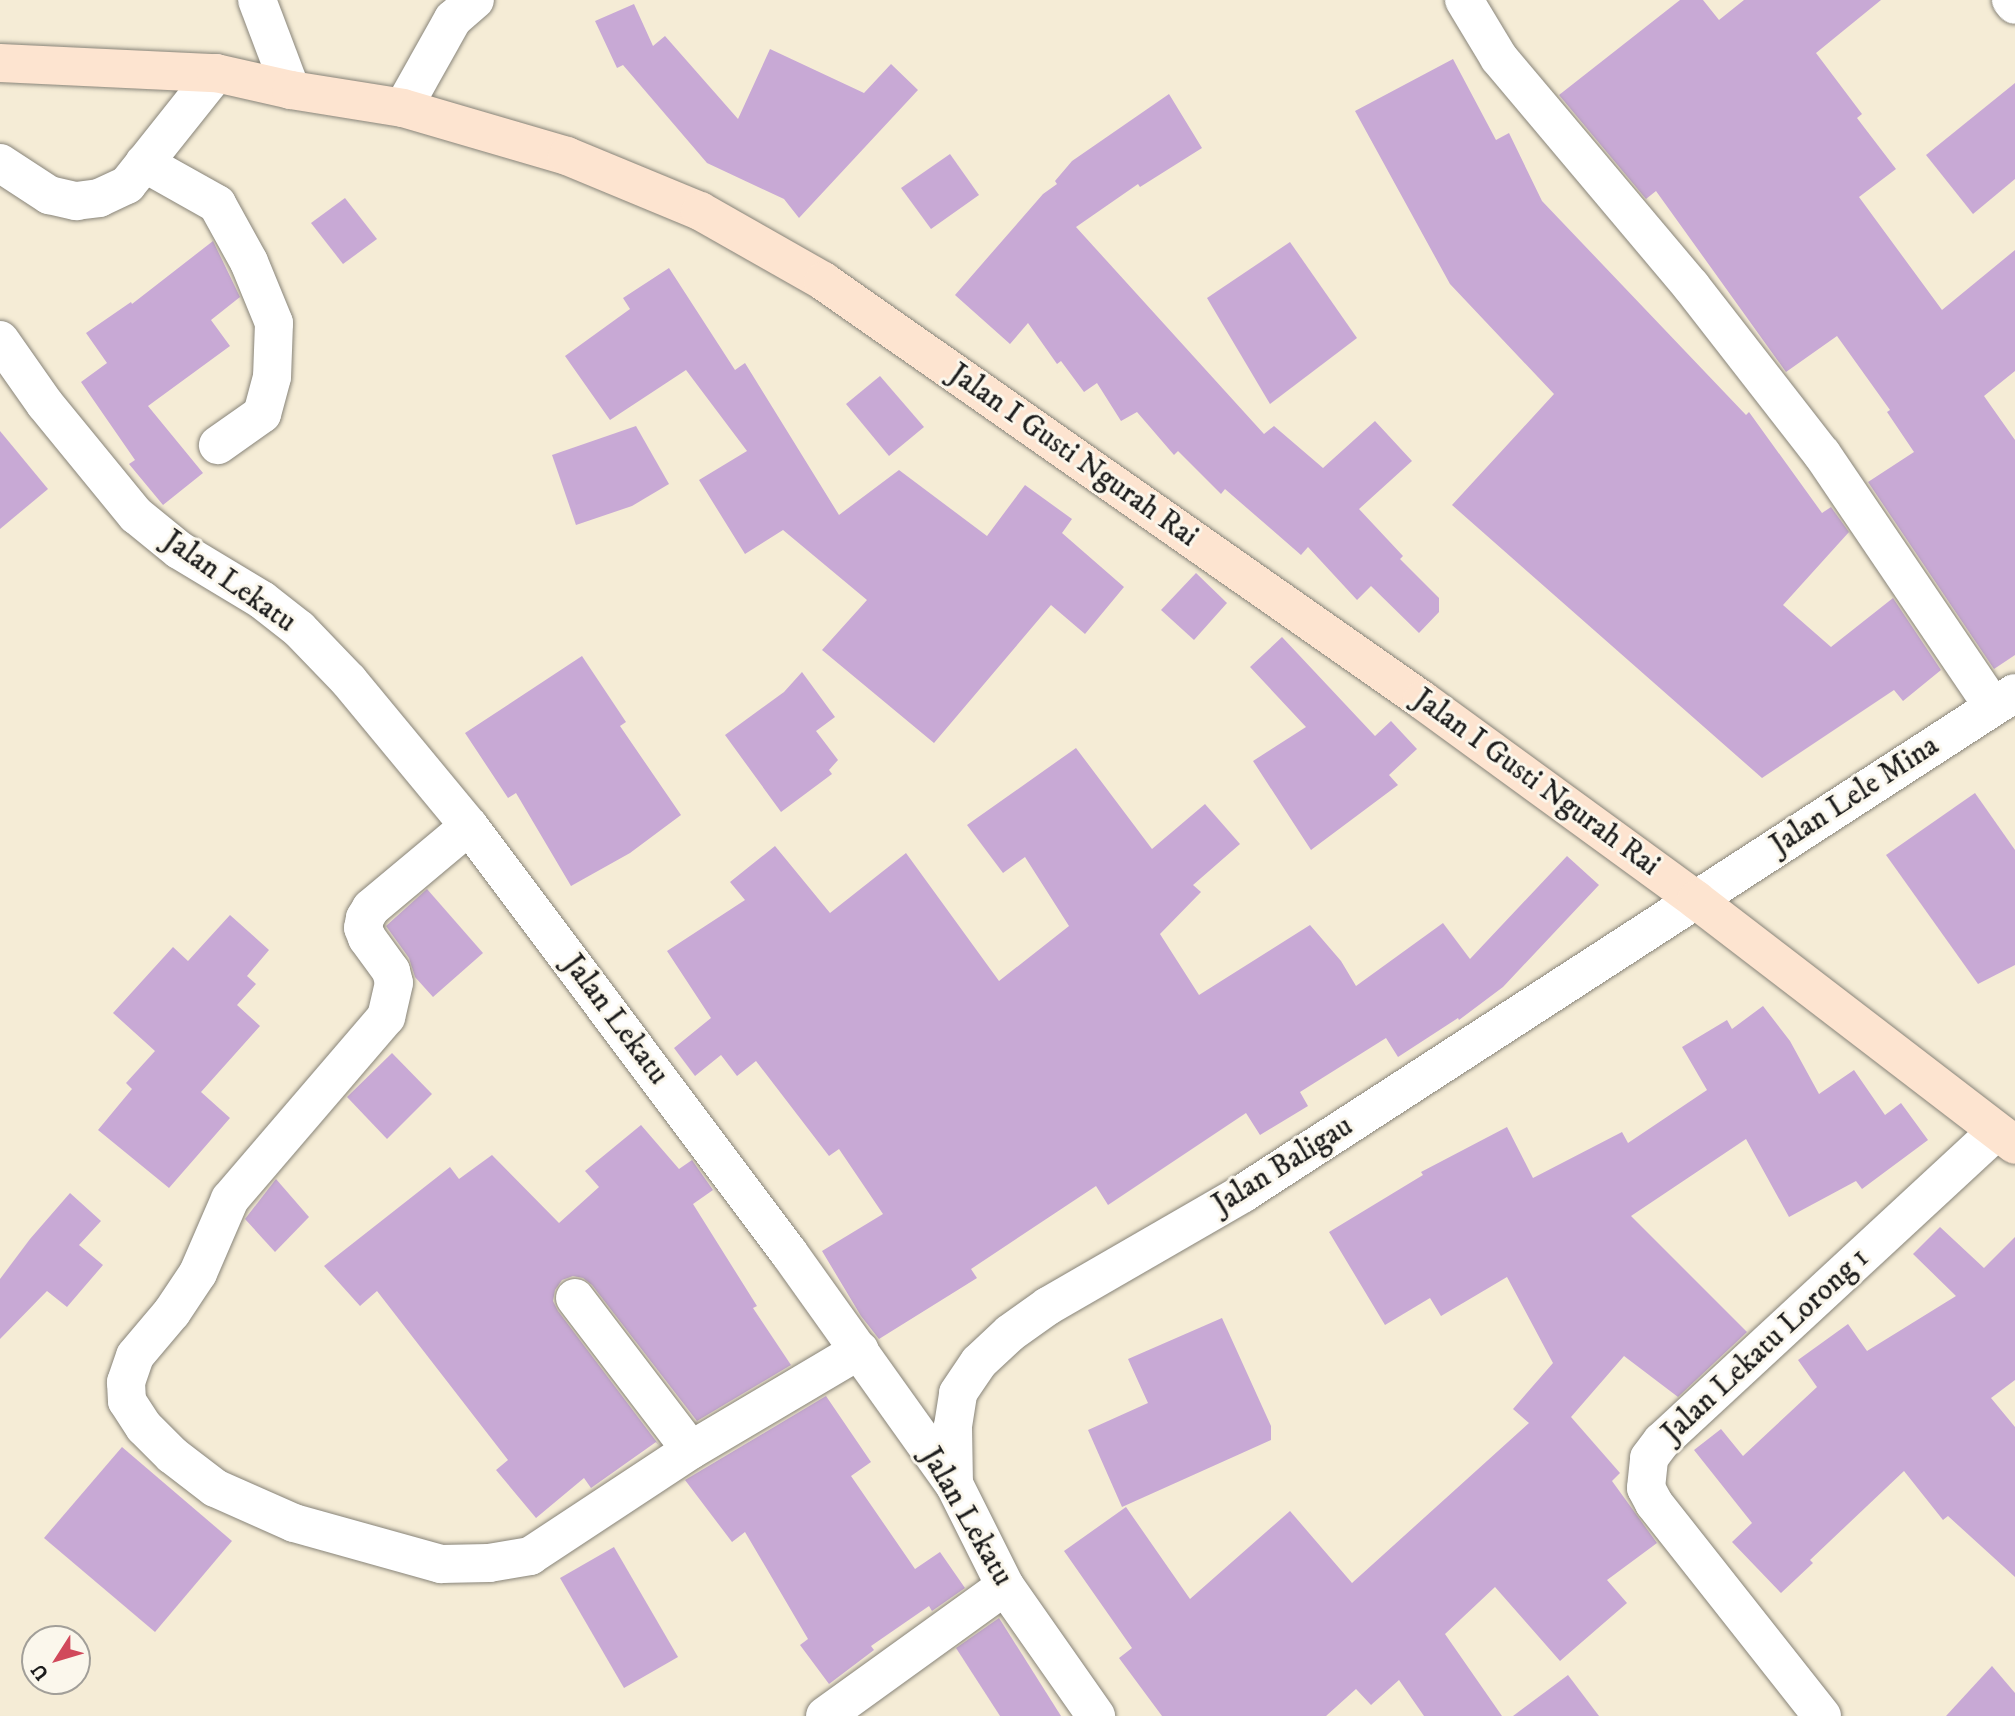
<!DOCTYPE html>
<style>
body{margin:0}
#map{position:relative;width:2015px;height:1716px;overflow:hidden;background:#f5ecd6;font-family:"IM FELL DW Pica",serif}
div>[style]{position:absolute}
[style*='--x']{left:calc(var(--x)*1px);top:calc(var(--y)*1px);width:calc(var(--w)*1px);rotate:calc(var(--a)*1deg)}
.building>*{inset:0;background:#c8a9d5}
.roads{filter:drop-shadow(0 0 2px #888479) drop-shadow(0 0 2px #888479)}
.street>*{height:38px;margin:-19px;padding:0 19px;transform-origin:19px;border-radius:19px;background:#fff}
.secondary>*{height:38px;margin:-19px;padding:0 19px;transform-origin:19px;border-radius:19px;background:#fde4d0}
span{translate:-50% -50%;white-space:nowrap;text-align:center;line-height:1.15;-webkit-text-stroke:6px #fbf7ec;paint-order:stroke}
.street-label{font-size:30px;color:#1c1c1c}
.north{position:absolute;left:21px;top:1625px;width:70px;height:70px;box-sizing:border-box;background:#fbf7ec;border:2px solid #a29f99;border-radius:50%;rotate:233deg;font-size:19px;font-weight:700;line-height:28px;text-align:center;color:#1c1c1c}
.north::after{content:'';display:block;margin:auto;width:24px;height:32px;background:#d1495b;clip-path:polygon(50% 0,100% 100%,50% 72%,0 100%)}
</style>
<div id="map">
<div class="building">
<i style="clip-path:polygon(1680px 0,1703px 0,1719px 20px,1744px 0,1881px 0,1816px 53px,1862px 114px,1857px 118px,1896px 169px,1859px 197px,1942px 310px,2015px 250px,2015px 371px,1984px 396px,2015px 440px,2015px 655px,1994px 669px,1868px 482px,1914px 452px,1887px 412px,1890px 410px,1837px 336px,1786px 372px,1656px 191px,1646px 199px,1559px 95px)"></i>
<i style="clip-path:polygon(634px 4px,653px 46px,665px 36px,738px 119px,770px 49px,864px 93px,891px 64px,918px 90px,799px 218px,784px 199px,707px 163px,623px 65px,617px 68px,595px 21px)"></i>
<i style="clip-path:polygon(1453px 59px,1496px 140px,1509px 133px,1542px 201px,1746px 415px,1749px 412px,1822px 513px,1831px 507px,1849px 532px,1783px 605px,1831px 647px,1893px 598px,1941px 670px,1903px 701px,1894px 690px,1762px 778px,1452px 505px,1554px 394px,1450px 284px,1355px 111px)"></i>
<i style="clip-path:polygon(2015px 83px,2015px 179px,1973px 214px,1926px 155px)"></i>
<i style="clip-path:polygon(1169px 94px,1202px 148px,1140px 187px,1138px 184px,1076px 227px,1264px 434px,1274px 426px,1323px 468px,1375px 421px,1412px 461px,1359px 509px,1403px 556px,1400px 559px,1439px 598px,1439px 612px,1419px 633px,1371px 586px,1357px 600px,1308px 547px,1301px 555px,1225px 489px,1221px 494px,1178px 451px,1174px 455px,1137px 412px,1121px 421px,1097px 383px,1084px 392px,1061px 361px,1057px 364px,1028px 323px,1010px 344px,955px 295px,1043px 194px,1057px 184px,1055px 181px,1072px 161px)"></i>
<i style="clip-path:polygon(950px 154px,979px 195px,931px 229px,901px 188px)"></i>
<i style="clip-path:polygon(345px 198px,377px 239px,343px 264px,311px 223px)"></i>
<i style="clip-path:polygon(213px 241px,240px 297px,211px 320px,230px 346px,148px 406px,203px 473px,163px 505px,129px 464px,135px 460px,81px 382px,107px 363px,86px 333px,131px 302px,132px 304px)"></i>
<i style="clip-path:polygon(1290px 242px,1357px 338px,1270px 404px,1207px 298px)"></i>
<i style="clip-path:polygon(669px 268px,735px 370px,745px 363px,839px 515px,899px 470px,987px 536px,1025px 485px,1072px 519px,1062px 533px,1124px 587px,1085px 634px,1051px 605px,934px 743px,822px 650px,867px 600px,783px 530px,745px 554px,699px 480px,747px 451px,686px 370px,610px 420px,565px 356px,630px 309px,623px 298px)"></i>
<i style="clip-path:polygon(880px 376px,924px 427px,889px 456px,846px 404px)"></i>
<i style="clip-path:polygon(636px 426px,669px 484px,632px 506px,576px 525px,552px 455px)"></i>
<i style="clip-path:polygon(0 431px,48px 489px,0 529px)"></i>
<i style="clip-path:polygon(1196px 573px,1227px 603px,1194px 640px,1161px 610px)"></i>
<i style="clip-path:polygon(1282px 637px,1375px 736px,1391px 721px,1417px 749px,1389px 775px,1398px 785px,1311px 850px,1253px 761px,1306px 727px,1250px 667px)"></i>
<i style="clip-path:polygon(582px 656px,626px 722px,620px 726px,681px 815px,630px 853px,571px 886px,516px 793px,508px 798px,465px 733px)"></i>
<i style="clip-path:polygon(802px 672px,835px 717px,816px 731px,838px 760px,829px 770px,832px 774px,781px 812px,725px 735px,784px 692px)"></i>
<i style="clip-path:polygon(1076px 748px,1152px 849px,1205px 804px,1240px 844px,1193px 885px,1201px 892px,1160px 934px,1199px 995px,1310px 925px,1341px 961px,1356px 986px,1443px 923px,1470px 959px,1567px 856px,1599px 885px,1503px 987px,1459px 1020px,1458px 1018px,1398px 1057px,1386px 1038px,1300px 1092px,1308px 1106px,1260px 1135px,1246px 1113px,1108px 1205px,1096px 1186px,971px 1269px,977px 1278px,879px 1339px,861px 1316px,822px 1251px,883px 1214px,839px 1149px,829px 1156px,756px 1061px,737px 1076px,721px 1055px,695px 1076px,674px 1048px,711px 1018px,667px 951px,745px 900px,730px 882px,775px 846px,830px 913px,906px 853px,999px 981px,1069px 926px,1025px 857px,1003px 873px,967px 825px)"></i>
<i style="clip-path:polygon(1975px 793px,2015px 850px,2015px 965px,1978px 984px,1886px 855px)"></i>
<i style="clip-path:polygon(427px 889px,483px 953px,433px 997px,415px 977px,409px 958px,386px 926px)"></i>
<i style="clip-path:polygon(230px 915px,269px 950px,247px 976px,256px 984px,237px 1005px,260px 1026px,201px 1092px,230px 1118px,169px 1188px,98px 1130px,132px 1089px,126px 1083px,155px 1051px,113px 1013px,173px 947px,188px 961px)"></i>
<i style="clip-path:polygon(1763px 1006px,1790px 1041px,1819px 1094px,1854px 1070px,1885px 1115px,1901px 1103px,1928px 1140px,1862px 1189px,1856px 1181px,1789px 1217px,1746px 1139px,1631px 1216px,1747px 1332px,1678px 1397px,1624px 1356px,1571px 1417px,1620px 1473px,1612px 1481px,1657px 1543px,1607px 1580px,1627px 1603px,1560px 1661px,1495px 1587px,1445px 1634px,1502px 1716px,1424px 1716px,1399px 1680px,1371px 1705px,1356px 1689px,1326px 1716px,1162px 1716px,1119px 1658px,1132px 1648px,1064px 1551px,1126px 1507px,1190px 1599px,1290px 1511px,1352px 1583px,1529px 1423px,1513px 1409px,1553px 1363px,1507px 1277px,1441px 1316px,1430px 1298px,1385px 1325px,1329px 1232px,1423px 1175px,1421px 1172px,1507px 1127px,1533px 1178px,1622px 1132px,1628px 1143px,1707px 1090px,1682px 1047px,1727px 1020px,1732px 1029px)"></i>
<i style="clip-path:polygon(392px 1053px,432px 1094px,387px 1139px,347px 1097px)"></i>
<i style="clip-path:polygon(641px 1125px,679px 1169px,692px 1160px,713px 1190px,693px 1204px,757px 1306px,753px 1308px,791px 1365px,697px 1421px,592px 1285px,583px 1278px,573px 1276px,562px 1280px,555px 1290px,553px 1301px,558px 1311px,659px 1445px,656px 1442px,591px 1488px,584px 1478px,536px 1518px,496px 1470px,508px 1460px,377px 1291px,360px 1306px,324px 1266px,450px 1167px,459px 1179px,492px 1155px,559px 1223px,599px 1187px,585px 1171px)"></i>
<i style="clip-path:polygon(276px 1179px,309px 1217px,275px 1252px,245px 1219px)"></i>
<i style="clip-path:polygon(70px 1193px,101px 1221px,79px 1245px,103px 1265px,67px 1307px,47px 1291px,0 1339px,0 1279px,30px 1239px)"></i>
<i style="clip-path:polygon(1940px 1227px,1984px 1268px,2015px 1237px,2015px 1380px,1991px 1398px,2015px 1427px,2015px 1577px,1948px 1516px,1943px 1520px,1904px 1471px,1810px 1560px,1813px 1563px,1781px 1593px,1732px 1542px,1752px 1523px,1694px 1450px,1721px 1429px,1743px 1456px,1817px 1387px,1798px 1360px,1848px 1324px,1867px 1351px,1956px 1296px,1913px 1254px)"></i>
<i style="clip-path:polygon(1222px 1318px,1271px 1426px,1271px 1440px,1122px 1507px,1088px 1430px,1148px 1403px,1128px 1359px)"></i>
<i style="clip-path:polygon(826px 1396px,871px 1462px,851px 1476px,915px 1569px,940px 1552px,965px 1588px,932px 1611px,929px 1606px,871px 1646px,874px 1650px,829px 1684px,800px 1645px,808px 1639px,745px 1532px,732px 1542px,685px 1480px)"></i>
<i style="clip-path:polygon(122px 1447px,232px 1541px,155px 1632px,44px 1538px)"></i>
<i style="clip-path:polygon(614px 1547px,678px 1657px,624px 1688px,560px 1578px)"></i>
<i style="clip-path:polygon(999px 1618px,1061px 1716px,1000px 1716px,956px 1648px)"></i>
<i style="clip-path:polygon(1992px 1666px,2015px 1693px,2015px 1716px,1946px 1716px)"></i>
<i style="clip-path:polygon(1568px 1675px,1599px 1716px,1513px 1716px)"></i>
</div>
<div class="roads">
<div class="street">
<i style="--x:257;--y:0;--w:96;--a:69.3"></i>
<i style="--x:1464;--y:0;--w:68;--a:58.9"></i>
<i style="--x:1499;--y:58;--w:298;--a:49.9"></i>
<i style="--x:1691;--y:286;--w:213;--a:52.1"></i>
<i style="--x:1822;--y:454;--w:305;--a:55.9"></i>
<i style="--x:2011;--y:0;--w:6;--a:51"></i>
<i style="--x:403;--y:108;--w:102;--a:-60.7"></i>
<i style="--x:453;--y:19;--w:29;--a:-41"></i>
<i style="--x:0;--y:163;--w:59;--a:33.1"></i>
<i style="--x:49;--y:195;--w:28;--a:13"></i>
<i style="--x:76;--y:201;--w:23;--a:-7"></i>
<i style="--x:99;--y:198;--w:31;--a:-25"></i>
<i style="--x:127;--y:185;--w:143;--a:-51.5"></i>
<i style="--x:144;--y:163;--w:84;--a:29.3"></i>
<i style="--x:217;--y:204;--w:66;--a:61.1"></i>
<i style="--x:249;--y:262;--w:66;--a:67.7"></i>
<i style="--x:274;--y:323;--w:54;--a:92.1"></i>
<i style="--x:272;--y:377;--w:38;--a:105"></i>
<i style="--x:262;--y:414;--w:54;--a:144.8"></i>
<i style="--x:0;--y:340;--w:78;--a:54.9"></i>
<i style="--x:45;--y:404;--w:144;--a:50.7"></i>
<i style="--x:136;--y:515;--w:55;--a:39.1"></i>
<i style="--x:179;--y:550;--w:97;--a:31.1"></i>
<i style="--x:262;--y:600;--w:47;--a:38.1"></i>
<i style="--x:299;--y:629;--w:72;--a:46.1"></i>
<i style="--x:349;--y:681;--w:188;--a:50.4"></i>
<i style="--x:469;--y:826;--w:534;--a:53.15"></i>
<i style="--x:789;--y:1253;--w:284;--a:54.5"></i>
<i style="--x:954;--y:1484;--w:114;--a:63.4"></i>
<i style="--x:1005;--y:1586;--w:159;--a:55"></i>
<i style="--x:469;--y:826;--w:128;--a:140.1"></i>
<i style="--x:371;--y:908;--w:12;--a:121"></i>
<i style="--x:365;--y:918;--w:10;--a:101"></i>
<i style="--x:363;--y:928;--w:11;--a:68"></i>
<i style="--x:367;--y:938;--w:41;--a:54"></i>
<i style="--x:391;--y:971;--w:12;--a:76"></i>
<i style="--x:394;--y:983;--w:35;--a:103"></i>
<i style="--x:386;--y:1017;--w:240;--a:130.6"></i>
<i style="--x:230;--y:1199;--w:81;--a:113.4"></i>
<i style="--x:198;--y:1273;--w:47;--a:123.7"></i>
<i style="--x:172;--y:1312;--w:57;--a:130.1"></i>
<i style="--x:135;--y:1356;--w:28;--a:109"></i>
<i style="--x:126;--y:1382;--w:19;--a:87"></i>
<i style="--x:127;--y:1401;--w:31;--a:57"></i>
<i style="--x:144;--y:1427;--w:40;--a:45"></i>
<i style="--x:172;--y:1455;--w:54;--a:37.5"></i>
<i style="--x:215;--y:1488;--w:86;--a:23.9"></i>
<i style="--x:294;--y:1523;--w:153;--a:15.6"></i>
<i style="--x:441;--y:1564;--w:48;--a:-1.2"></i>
<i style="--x:489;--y:1563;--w:42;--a:-9.7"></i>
<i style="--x:530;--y:1556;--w:193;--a:-33.4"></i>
<i style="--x:691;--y:1450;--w:196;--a:-30.6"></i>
<i style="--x:575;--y:1298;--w:191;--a:52.7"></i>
<i style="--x:954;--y:1484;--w:58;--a:-91"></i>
<i style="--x:953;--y:1426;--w:33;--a:-81"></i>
<i style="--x:958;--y:1393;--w:37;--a:-56"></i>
<i style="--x:979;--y:1362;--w:42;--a:-43.1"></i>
<i style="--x:1010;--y:1333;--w:47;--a:-35.4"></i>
<i style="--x:1048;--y:1306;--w:224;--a:-30"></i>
<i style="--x:1242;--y:1194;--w:921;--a:-32.95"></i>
<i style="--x:825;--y:1716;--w:222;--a:-35.8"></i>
<i style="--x:1822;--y:1716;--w:271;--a:-128.3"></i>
<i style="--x:1654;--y:1503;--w:17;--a:-118"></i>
<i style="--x:1646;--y:1488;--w:30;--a:-84"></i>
<i style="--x:1649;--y:1458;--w:21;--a:-53"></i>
<i style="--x:1662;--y:1441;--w:454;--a:-42.8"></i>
</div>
<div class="secondary">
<i style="--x:0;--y:63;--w:216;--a:2.7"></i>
<i style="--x:216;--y:73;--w:77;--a:12.8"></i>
<i style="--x:291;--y:90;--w:113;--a:9.1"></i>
<i style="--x:403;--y:108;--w:171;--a:16.3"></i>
<i style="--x:567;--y:156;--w:144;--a:22.5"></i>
<i style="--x:700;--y:211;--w:142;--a:29.6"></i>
<i style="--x:823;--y:281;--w:731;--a:34.97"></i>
<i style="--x:1422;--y:700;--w:339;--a:36.1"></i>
<i style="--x:1696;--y:900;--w:402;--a:37.5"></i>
</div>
</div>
<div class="street-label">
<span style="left:1073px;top:456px;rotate:35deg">Jalan I Gusti Ngurah Rai</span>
<span style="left:229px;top:582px;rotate:35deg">Jalan Lekatu</span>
<span style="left:1536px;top:783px;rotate:36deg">Jalan I Gusti Ngurah Rai</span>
<span style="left:1855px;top:796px;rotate:-33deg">Jalan Lele Mina</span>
<span style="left:615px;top:1020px;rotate:53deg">Jalan Lekatu</span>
<span style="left:1283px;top:1166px;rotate:-32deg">Jalan Baligau</span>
<span style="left:1766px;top:1346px;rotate:-43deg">Jalan Lekatu Lorong 1</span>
<span style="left:966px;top:1517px;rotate:60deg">Jalan Lekatu</span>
</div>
<div class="north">U</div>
</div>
